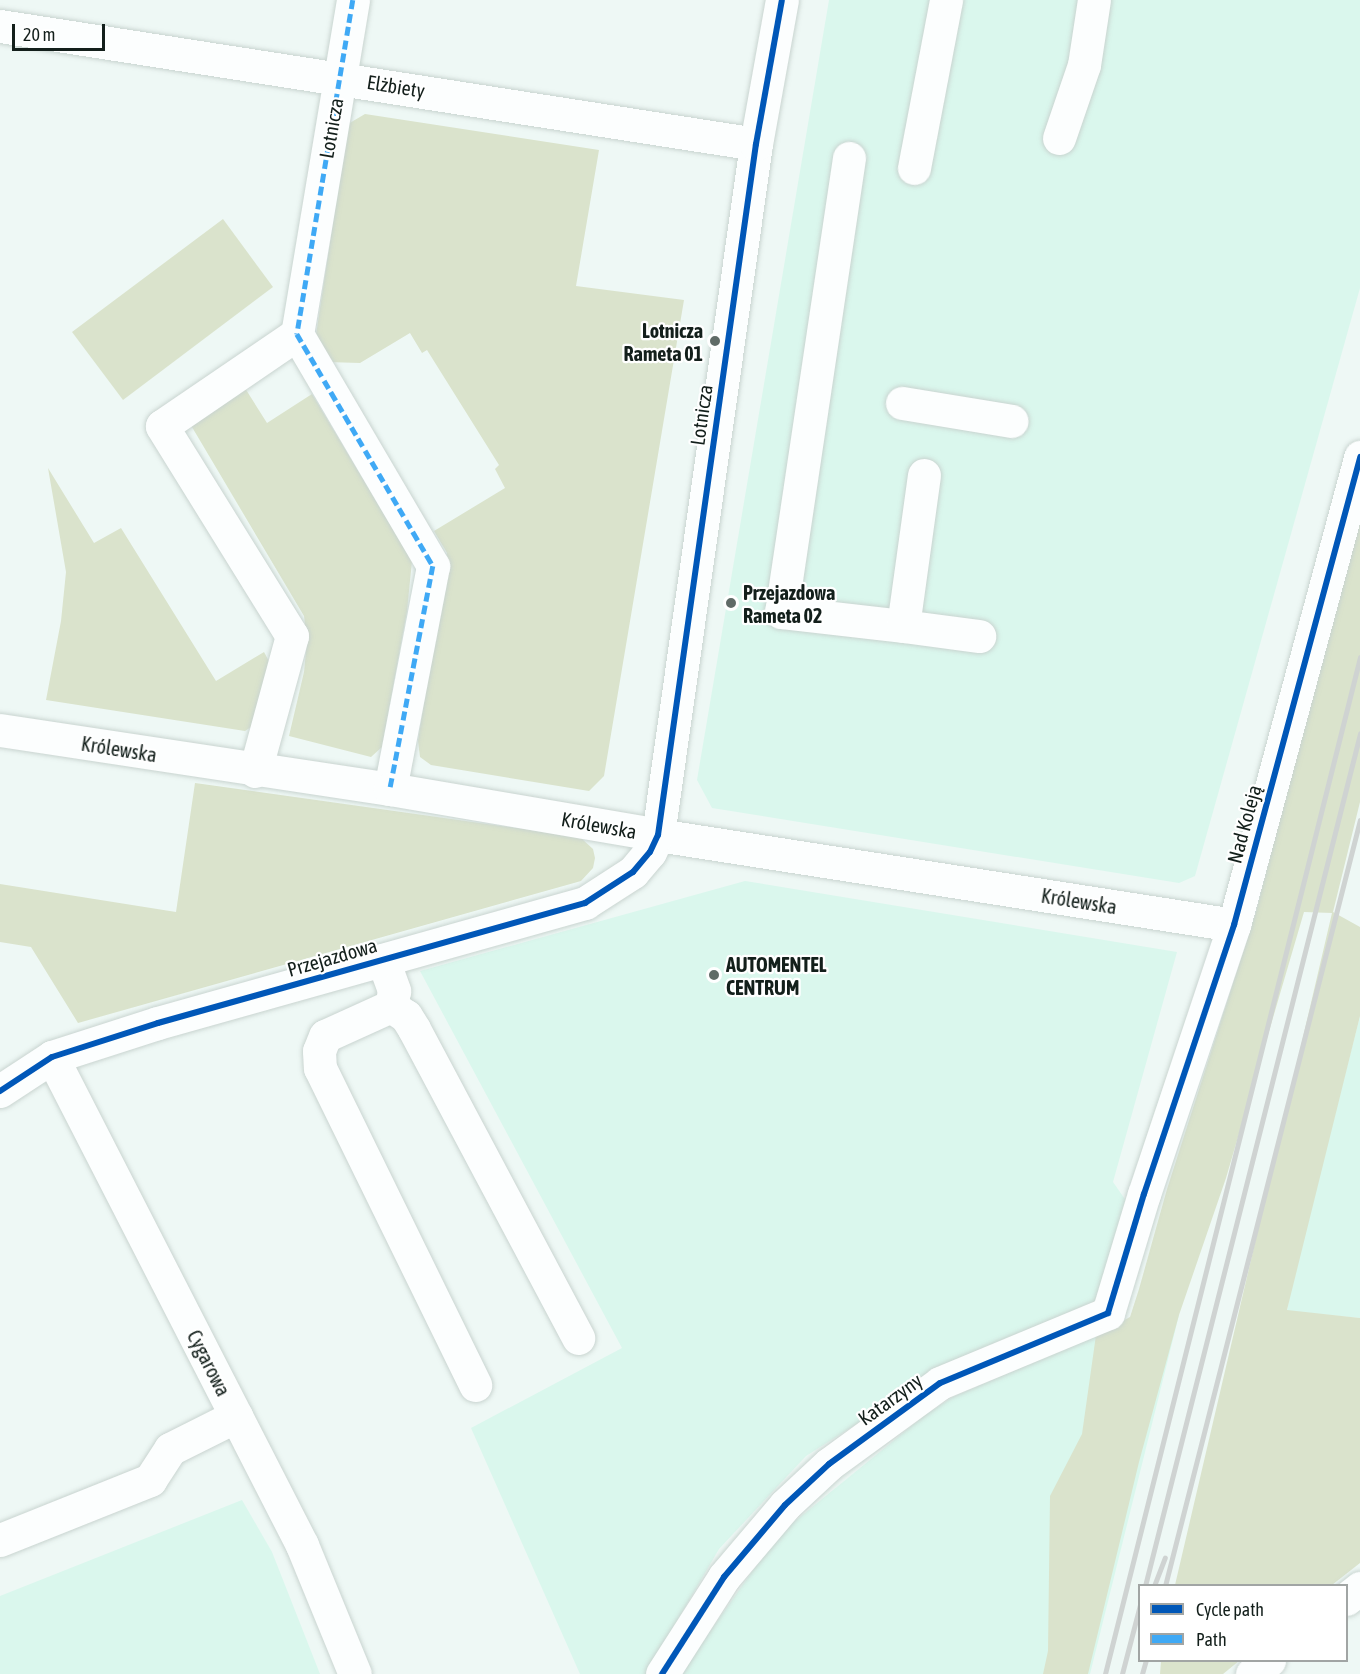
<!DOCTYPE html>
<meta charset="utf-8">
<style>
body{margin:0}
#map{position:relative;width:1360px;height:1674px;overflow:hidden;background:#eef8f5;font-family:"Asap Condensed",sans-serif}
div>[style]{position:absolute}
[style*='--x']{left:calc(var(--x)*1px);top:calc(var(--y)*1px);width:calc(var(--w)*1px);rotate:calc(var(--a)*1deg)}
.built>*{inset:0;background:#daf7ed}
.green>*{inset:0;background:#dae3cc}
.roads{filter:drop-shadow(0 0 2px #c9d4d0) drop-shadow(0 0 2px #c9d4d0)}
.minor>*{height:33px;margin:-16.5px;padding:0 16.5px;transform-origin:16.5px;border-radius:16.5px;background:#fcfefe}
.rail>*{height:4.5px;margin:-2.25px;padding:0 2.25px;transform-origin:2.25px;border-radius:2.25px;background:#cfd3d2}
.quiet>*{height:4.5px;margin-top:-2.25px;transform-origin:0;background:repeating-linear-gradient(90deg,#3fa9f5 0 9px,transparent 0 13.5px)}
.cycleway>*{height:6px;margin:-3px;padding:0 3px;transform-origin:3px;border-radius:3px;background:#0057b8}
.dots>*{width:16px;height:16px;translate:-50% -50%;box-sizing:border-box;border:3px solid #fff;border-radius:50%}
span{translate:-50% -50%;white-space:nowrap;text-align:center;line-height:1.15;-webkit-text-stroke:4.5px #fff;paint-order:stroke}
.street-label{font-size:20px;color:#131f1b}
.poi-label{font-size:20px;color:#131f1b;font-weight:700}
.right{translate:-100% -50%;text-align:right}
.left{translate:0 -50%;text-align:left}
.legend{position:absolute;left:1138px;top:1584px;width:210px;height:78px;box-sizing:border-box;background:#fff;border:2px solid #a1a5a4;margin:0;padding:8px 10px;list-style:none;font-size:18px;color:#131f1b}
.legend li{display:flex;align-items:center;gap:12px;height:30px}
.legend b{width:30px;border:2px solid #a1a5a4}
.scale{position:absolute;left:12px;top:24px;width:93px;height:27px;box-sizing:border-box;border:3px solid #131f1b;border-top:0;padding-left:8px;font-size:18px;line-height:21px;white-space:nowrap;color:#131f1b;-webkit-text-stroke:4px #fff;paint-order:stroke}
</style>
<div id="map">
<div class="built">
<i style="clip-path:polygon(829px 0,1360px 0,1360px 288px,1195px 876px,1179px 883px,712px 808px,697px 780px)"></i>
<i style="clip-path:polygon(745px 881px,1177px 952px,1113px 1182px,1129px 1205px,1096px 1302px,950px 1365px,806px 1456px,719px 1549px,646px 1674px,580px 1674px,471px 1428px,622px 1348px,420px 971px)"></i>
<i style="clip-path:polygon(1360px 1016px,1360px 1318px,1287px 1311px,1293px 1278px)"></i>
<i style="clip-path:polygon(1179px 1315px,1090px 1674px,680px 1674px,778px 1535px,925px 1415px,953px 1397px,1096px 1335px)"></i>
<i style="clip-path:polygon(242px 1500px,272px 1552px,320px 1674px,0 1674px,0 1596px)"></i>
</div>
<div class="green">
<i style="clip-path:polygon(365px 114px,599px 150px,576px 286px,684px 300px,604px 776px,589px 791px,431px 765px,420px 757px,418px 741px,447px 553px,434px 531px,505px 488px,495px 469px,499px 465px,427px 350px,422px 353px,410px 333px,360px 363px,327px 362px,316px 335px,348px 124px)"></i>
<i style="clip-path:polygon(223px 219px,273px 287px,123px 400px,72px 332px)"></i>
<i style="clip-path:polygon(243px 385px,267px 423px,312px 394px,412px 561px,407px 611px,382px 747px,371px 757px,289px 736px,304px 672px,307px 641px,304px 616px,189px 422px)"></i>
<i style="clip-path:polygon(48px 468px,94px 543px,121px 528px,216px 681px,264px 652px,271px 665px,260px 721px,245px 731px,46px 700px,61px 621px,66px 572px)"></i>
<i style="clip-path:polygon(1360px 503px,1360px 802px,1333px 912px,1360px 927px,1360px 1016px,1287px 1310px,1360px 1318px,1360px 1563px,1332px 1585px,1175px 1585px,1332px 913px,1304px 912px,1226px 1178px,1179px 1315px,1139px 1462px,1088px 1674px,1043px 1674px,1048px 1651px,1050px 1496px,1082px 1434px,1096px 1335px,1130px 1317px,1139px 1289px,1167px 1189px,1256px 912px)"></i>
<i style="clip-path:polygon(195px 783px,566px 835px,582px 839px,593px 849px,595px 858px,593px 868px,581px 881px,78px 1023px,31px 947px,0 942px,0 884px,176px 912px)"></i>
<i style="clip-path:polygon(1161px 1661px,1161px 1660px,1239px 1661px,1223px 1674px,1160px 1674px)"></i>
</div>
<div class="roads">
<div class="minor">
<i style="--x:353;--y:0;--w:339;--a:99.5"></i>
<i style="--x:297;--y:334;--w:269;--a:59.6"></i>
<i style="--x:433;--y:566;--w:227;--a:100.9"></i>
<i style="--x:0;--y:26;--w:765;--a:8.87"></i>
<i style="--x:1059;--y:138;--w:77;--a:-71.1"></i>
<i style="--x:1084;--y:65;--w:66;--a:-81.3"></i>
<i style="--x:849;--y:158;--w:459;--a:98.5"></i>
<i style="--x:781;--y:612;--w:123;--a:6.5"></i>
<i style="--x:914;--y:168;--w:171;--a:-79.2"></i>
<i style="--x:902;--y:403;--w:111;--a:9.3"></i>
<i style="--x:924;--y:475;--w:152;--a:97.9"></i>
<i style="--x:903;--y:626;--w:77;--a:7.5"></i>
<i style="--x:0;--y:730;--w:394;--a:8.6"></i>
<i style="--x:390;--y:789;--w:272;--a:9.7"></i>
<i style="--x:658;--y:835;--w:583;--a:8.88"></i>
<i style="--x:255;--y:771;--w:140;--a:-74.7"></i>
<i style="--x:292;--y:636;--w:247;--a:-121.8"></i>
<i style="--x:162;--y:426;--w:163;--a:-34.3"></i>
<i style="--x:383;--y:960;--w:33;--a:70"></i>
<i style="--x:394;--y:991;--w:15;--a:101"></i>
<i style="--x:391;--y:1006;--w:72;--a:155.6"></i>
<i style="--x:325;--y:1036;--w:16;--a:112"></i>
<i style="--x:319;--y:1051;--w:17;--a:87"></i>
<i style="--x:320;--y:1068;--w:353;--a:63.9"></i>
<i style="--x:391;--y:1006;--w:18;--a:34"></i>
<i style="--x:406;--y:1016;--w:15;--a:58"></i>
<i style="--x:414;--y:1029;--w:350;--a:62"></i>
<i style="--x:52;--y:1057;--w:548;--a:62.87"></i>
<i style="--x:302;--y:1545;--w:139;--a:67.7"></i>
<i style="--x:0;--y:1091;--w:62;--a:-33.2"></i>
<i style="--x:52;--y:1057;--w:111;--a:-17.8"></i>
<i style="--x:158;--y:1023;--w:444;--a:-15.7"></i>
<i style="--x:585;--y:903;--w:57;--a:-32.9"></i>
<i style="--x:633;--y:872;--w:26;--a:-50"></i>
<i style="--x:650;--y:852;--w:19;--a:-65"></i>
<i style="--x:658;--y:835;--w:698;--a:-81.93"></i>
<i style="--x:756;--y:144;--w:146;--a:-79.8"></i>
<i style="--x:0;--y:1540;--w:162;--a:-21.8"></i>
<i style="--x:150;--y:1480;--w:37;--a:-57"></i>
<i style="--x:170;--y:1449;--w:74;--a:-26.6"></i>
<i style="--x:1346;--y:1599;--w:18;--a:-38"></i>
<i style="--x:662;--y:1674;--w:115;--a:-57.4"></i>
<i style="--x:724;--y:1577;--w:94;--a:-49.7"></i>
<i style="--x:785;--y:1505;--w:60;--a:-43"></i>
<i style="--x:829;--y:1464;--w:137;--a:-36.1"></i>
<i style="--x:940;--y:1383;--w:182;--a:-22.6"></i>
<i style="--x:1108;--y:1313;--w:124;--a:-73.2"></i>
<i style="--x:1144;--y:1194;--w:284;--a:-71.5"></i>
<i style="--x:1234;--y:925;--w:485;--a:-74.9"></i>
<i style="--x:1252;--y:1674;--w:22;--a:-39"></i>
</div>
</div>
<div class="rail">
<i style="--x:1145;--y:1586;--w:879;--a:-75.84"></i>
<i style="--x:1154;--y:1586;--w:30;--a:-69"></i>
<i style="--x:1165;--y:1586;--w:790;--a:-75.72"></i>
<i style="--x:1105;--y:1674;--w:1048;--a:-75.92"></i>
<i style="--x:1122;--y:1674;--w:71;--a:-75.4"></i>
<i style="--x:1142;--y:1674;--w:15;--a:-74"></i>
</div>
<div class="quiet">
<i style="--x:353;--y:0;--w:339;--a:99.5"></i>
<i style="--x:297;--y:334;--w:269;--a:59.6"></i>
<i style="--x:433;--y:566;--w:227;--a:100.9"></i>
</div>
<div class="cycleway">
<i style="--x:0;--y:1091;--w:62;--a:-33.2"></i>
<i style="--x:52;--y:1057;--w:111;--a:-17.8"></i>
<i style="--x:158;--y:1023;--w:444;--a:-15.7"></i>
<i style="--x:585;--y:903;--w:57;--a:-32.9"></i>
<i style="--x:633;--y:872;--w:26;--a:-50"></i>
<i style="--x:650;--y:852;--w:19;--a:-65"></i>
<i style="--x:658;--y:835;--w:698;--a:-81.93"></i>
<i style="--x:756;--y:144;--w:146;--a:-79.8"></i>
<i style="--x:662;--y:1674;--w:115;--a:-57.4"></i>
<i style="--x:724;--y:1577;--w:94;--a:-49.7"></i>
<i style="--x:785;--y:1505;--w:60;--a:-43"></i>
<i style="--x:829;--y:1464;--w:137;--a:-36.1"></i>
<i style="--x:940;--y:1383;--w:182;--a:-22.6"></i>
<i style="--x:1108;--y:1313;--w:124;--a:-73.2"></i>
<i style="--x:1144;--y:1194;--w:284;--a:-71.5"></i>
<i style="--x:1234;--y:925;--w:485;--a:-74.9"></i>
</div>
<div class="dots">
<i style="left:715px;top:341px;background:#606b67"></i>
<i style="left:731px;top:603px;background:#606b67"></i>
<i style="left:714px;top:975px;background:#606b67"></i>
</div>
<div class="street-label">
<span style="left:396px;top:86px;rotate:9deg">Elżbiety</span>
<span style="left:331px;top:128px;rotate:-80deg">Lotnicza</span>
<span style="left:701px;top:415px;rotate:-82deg">Lotnicza</span>
<span style="left:119px;top:749px;rotate:9deg">Królewska</span>
<span style="left:1244px;top:824px;rotate:-75deg">Nad Koleją</span>
<span style="left:599px;top:825px;rotate:10deg">Królewska</span>
<span style="left:1079px;top:901px;rotate:9deg">Królewska</span>
<span style="left:332px;top:957px;rotate:-16deg">Przejazdowa</span>
<span style="left:209px;top:1363px;rotate:63deg">Cygarowa</span>
<span style="left:890px;top:1399px;rotate:-36deg">Katarzyny</span>
</div>
<div class="poi-label">
<span class="right" style="left:703px;top:342px">Lotnicza<br>Rameta 01</span>
<span class="left" style="left:743px;top:604px">Przejazdowa<br>Rameta 02</span>
<span class="left" style="left:726px;top:976px">AUTOMENTEL<br>CENTRUM</span>
</div>
<ul class="legend">
<li><b style="height:8px;background:#0057b8"></b>Cycle path</li>
<li><b style="height:8px;background:#3fa9f5"></b>Path</li>
</ul>
<div class="scale">20 m</div>
</div>
